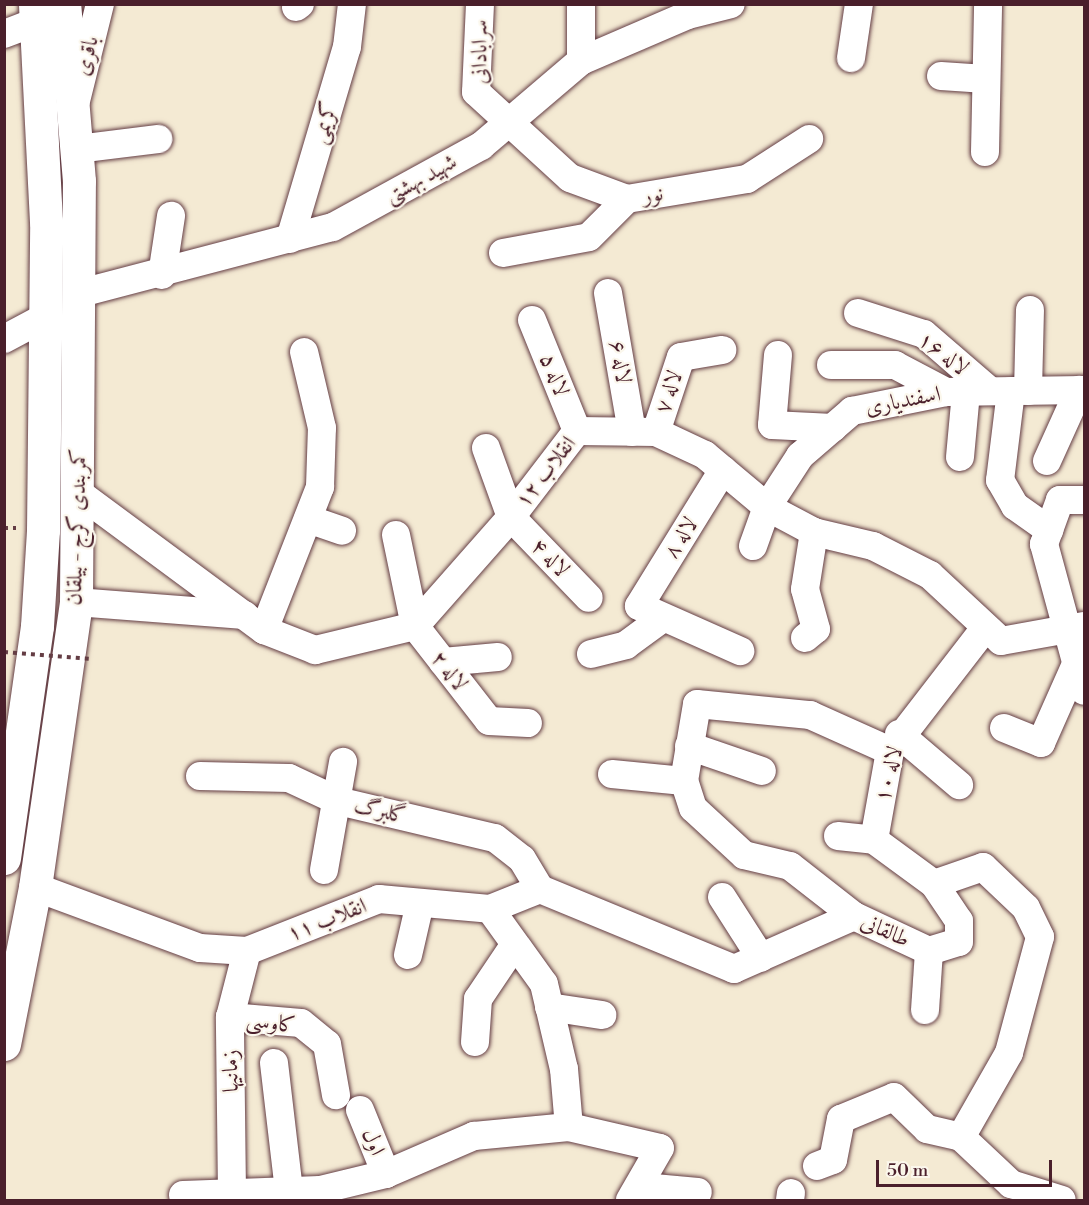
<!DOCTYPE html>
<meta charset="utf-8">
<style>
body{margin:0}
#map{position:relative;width:1089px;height:1205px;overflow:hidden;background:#f4ead3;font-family:"Libre Bodoni",Amiri,serif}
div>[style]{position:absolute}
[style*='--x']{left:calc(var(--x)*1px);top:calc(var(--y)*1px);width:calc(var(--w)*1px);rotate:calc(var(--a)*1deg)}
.path>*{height:4px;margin-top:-2px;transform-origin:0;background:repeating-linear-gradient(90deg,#643d44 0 4.5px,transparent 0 9px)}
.roads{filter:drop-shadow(0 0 2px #643d44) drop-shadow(0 0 2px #643d44)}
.minor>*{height:28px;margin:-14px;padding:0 14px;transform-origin:14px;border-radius:14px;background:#fff}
.highway>*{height:33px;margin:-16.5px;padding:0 16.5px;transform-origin:16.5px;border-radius:16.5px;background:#fff}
.path-bridge>*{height:4px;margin-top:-2px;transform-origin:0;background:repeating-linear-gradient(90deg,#643d44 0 4.5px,transparent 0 9px)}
span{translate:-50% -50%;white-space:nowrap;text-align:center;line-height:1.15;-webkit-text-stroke:4.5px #fbf7ec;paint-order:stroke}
.street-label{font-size:22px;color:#4a1f2b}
.frame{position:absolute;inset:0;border:6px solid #4a1f2b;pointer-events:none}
.scale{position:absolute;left:876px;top:1160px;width:176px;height:27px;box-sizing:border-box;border:3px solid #4a1f2b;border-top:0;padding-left:8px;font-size:18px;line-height:21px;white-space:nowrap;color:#4a1f2b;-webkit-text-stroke:4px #fbf7ec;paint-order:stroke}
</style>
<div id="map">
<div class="path">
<i style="--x:4;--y:528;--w:12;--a:0"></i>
</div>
<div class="roads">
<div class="minor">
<i style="--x:480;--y:4;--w:88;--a:92.6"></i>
<i style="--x:476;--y:92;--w:127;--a:42.5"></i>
<i style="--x:570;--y:178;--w:61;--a:20.2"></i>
<i style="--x:627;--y:199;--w:122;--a:-9.5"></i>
<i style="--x:747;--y:179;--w:74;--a:-32.8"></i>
<i style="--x:581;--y:4;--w:57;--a:90"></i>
<i style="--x:296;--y:7;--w:5;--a:-37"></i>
<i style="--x:4;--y:34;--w:34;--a:-21"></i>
<i style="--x:851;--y:58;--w:55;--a:-81.6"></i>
<i style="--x:941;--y:76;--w:45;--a:3.8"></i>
<i style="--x:76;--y:101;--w:100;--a:-76.1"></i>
<i style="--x:78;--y:149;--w:81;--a:-7.1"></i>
<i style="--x:985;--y:152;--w:148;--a:-88.8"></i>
<i style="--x:290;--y:239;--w:200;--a:-73.5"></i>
<i style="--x:347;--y:47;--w:43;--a:-83.4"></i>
<i style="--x:503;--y:253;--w:87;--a:-10.5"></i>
<i style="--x:589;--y:237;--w:54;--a:-45"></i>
<i style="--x:162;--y:275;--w:60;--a:-81.3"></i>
<i style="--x:81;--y:293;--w:260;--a:-14.7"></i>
<i style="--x:333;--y:227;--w:169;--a:-28.7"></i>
<i style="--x:481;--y:146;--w:131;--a:-40.4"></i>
<i style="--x:581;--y:61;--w:116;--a:-23.3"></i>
<i style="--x:688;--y:15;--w:44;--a:-14.3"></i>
<i style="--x:608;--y:293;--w:141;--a:80.2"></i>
<i style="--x:858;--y:313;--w:69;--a:17.7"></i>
<i style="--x:924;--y:334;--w:87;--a:40.8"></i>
<i style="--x:532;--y:320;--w:120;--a:67.9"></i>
<i style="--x:4;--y:339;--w:49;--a:-28.1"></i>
<i style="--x:778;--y:355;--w:70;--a:94.9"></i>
<i style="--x:772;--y:425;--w:61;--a:2.8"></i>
<i style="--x:831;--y:365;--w:64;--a:0"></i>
<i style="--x:895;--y:365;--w:58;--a:27.9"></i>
<i style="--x:1011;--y:391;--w:90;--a:97"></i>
<i style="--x:1000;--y:480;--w:30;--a:60"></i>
<i style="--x:1015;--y:506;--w:42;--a:35.2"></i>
<i style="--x:1028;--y:391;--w:81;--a:-88.6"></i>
<i style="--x:656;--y:432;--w:79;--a:-71.6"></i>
<i style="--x:681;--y:357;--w:42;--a:-9.7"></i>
<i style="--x:486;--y:448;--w:73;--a:70.1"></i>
<i style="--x:511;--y:517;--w:112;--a:46.1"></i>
<i style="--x:960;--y:457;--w:65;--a:-84.7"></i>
<i style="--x:1047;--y:461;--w:78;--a:-65.7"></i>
<i style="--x:723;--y:470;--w:160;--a:121.7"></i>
<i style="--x:639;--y:606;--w:111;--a:24"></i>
<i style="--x:80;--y:494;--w:229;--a:36.5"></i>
<i style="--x:264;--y:630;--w:55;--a:21.4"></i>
<i style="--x:315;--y:650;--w:103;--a:-13.5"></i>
<i style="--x:415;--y:626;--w:145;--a:-48.6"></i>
<i style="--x:511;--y:517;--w:108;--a:-52.5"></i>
<i style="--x:577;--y:431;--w:79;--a:0.7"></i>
<i style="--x:656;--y:432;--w:54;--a:25.1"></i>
<i style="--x:705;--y:455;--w:81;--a:40"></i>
<i style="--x:767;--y:507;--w:53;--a:28"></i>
<i style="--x:814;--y:532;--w:61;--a:13.3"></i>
<i style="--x:873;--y:546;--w:64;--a:27"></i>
<i style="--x:930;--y:575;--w:97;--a:42.9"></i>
<i style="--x:1001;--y:641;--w:84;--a:-10.2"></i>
<i style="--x:1084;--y:500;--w:24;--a:180"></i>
<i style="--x:1060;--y:500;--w:47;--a:110"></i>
<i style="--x:1044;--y:544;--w:152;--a:74.8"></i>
<i style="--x:308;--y:519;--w:36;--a:19"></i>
<i style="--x:396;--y:535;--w:93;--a:78.2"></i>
<i style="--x:415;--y:626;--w:120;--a:52.1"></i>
<i style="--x:489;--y:721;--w:39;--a:3"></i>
<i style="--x:753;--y:546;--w:41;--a:-70.3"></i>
<i style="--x:767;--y:507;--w:61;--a:-57.1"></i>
<i style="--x:800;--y:456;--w:69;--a:-40.9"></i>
<i style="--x:852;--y:411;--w:96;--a:-11.4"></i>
<i style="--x:946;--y:392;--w:138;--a:-0.8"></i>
<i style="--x:76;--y:602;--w:169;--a:4.4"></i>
<i style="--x:264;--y:630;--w:154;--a:-68.6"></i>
<i style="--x:320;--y:487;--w:59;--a:-88.1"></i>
<i style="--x:322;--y:428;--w:78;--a:-103.3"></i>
<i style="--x:805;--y:638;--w:14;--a:-39"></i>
<i style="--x:816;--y:629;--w:41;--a:-105.4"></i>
<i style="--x:805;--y:589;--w:58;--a:-81"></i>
<i style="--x:591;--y:654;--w:36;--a:-14"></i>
<i style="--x:626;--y:645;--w:42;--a:-36.3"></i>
<i style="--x:443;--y:662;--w:55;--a:-5.2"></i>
<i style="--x:1004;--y:728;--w:40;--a:22"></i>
<i style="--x:1041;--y:743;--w:86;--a:-66.1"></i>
<i style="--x:899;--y:734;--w:79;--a:40.4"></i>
<i style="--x:689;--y:746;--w:77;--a:18.9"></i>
<i style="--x:612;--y:774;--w:72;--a:5.6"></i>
<i style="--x:200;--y:776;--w:89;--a:1.3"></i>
<i style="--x:289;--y:778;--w:54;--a:25.1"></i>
<i style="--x:338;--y:801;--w:161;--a:13.3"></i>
<i style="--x:495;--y:838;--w:34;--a:38"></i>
<i style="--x:522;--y:859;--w:35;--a:59"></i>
<i style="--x:838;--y:836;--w:36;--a:6"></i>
<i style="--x:324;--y:870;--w:110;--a:-80"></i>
<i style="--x:934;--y:884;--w:52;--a:-19.1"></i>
<i style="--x:983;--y:867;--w:59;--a:43.6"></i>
<i style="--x:1026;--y:908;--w:32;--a:64"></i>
<i style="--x:1040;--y:937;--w:120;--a:105"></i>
<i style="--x:1009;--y:1053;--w:97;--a:119.7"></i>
<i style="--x:35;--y:887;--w:176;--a:20.3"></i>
<i style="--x:200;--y:948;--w:47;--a:3.7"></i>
<i style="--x:247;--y:951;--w:142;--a:-21.5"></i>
<i style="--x:379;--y:899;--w:111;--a:5.1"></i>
<i style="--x:490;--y:909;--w:54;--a:-21.8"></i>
<i style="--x:540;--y:889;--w:210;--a:22.4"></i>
<i style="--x:734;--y:969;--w:131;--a:-23.8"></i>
<i style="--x:854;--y:916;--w:83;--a:25"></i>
<i style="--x:929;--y:951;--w:31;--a:-17"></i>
<i style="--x:959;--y:942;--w:21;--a:-90"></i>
<i style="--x:959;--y:921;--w:45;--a:-124"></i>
<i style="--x:934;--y:884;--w:74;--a:-143.7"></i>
<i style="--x:874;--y:840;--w:90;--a:-79.8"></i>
<i style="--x:890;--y:751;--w:155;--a:-52.3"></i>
<i style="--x:722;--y:897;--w:72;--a:57.4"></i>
<i style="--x:490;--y:909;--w:92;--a:54.2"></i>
<i style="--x:544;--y:984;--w:87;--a:76.8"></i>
<i style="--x:564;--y:1069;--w:58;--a:85.1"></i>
<i style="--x:854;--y:916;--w:81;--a:-142"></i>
<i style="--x:790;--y:866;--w:47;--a:-166.6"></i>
<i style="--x:744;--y:855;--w:69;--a:-137.3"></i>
<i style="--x:693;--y:808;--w:28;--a:-108"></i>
<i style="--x:684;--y:781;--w:78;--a:-80.4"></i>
<i style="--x:697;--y:704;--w:114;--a:5.6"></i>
<i style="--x:810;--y:715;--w:88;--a:24.2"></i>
<i style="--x:408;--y:955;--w:53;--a:-77"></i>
<i style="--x:549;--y:1007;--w:54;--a:8.6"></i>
<i style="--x:925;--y:1010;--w:59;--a:-86.1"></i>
<i style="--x:230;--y:1017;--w:71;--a:4.8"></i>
<i style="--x:301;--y:1023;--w:33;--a:39"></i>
<i style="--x:327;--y:1044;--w:52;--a:80"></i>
<i style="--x:475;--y:1042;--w:43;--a:-86"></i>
<i style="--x:478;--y:999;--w:66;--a:-56.1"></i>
<i style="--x:274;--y:1063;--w:129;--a:83.3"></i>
<i style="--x:360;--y:1110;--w:69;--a:67.9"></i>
<i style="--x:817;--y:1166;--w:17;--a:-21"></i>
<i style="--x:833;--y:1160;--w:42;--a:-79"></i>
<i style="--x:841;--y:1119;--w:57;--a:-22.5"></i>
<i style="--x:894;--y:1097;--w:46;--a:44.1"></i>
<i style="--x:927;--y:1129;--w:35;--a:13"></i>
<i style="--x:961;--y:1137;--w:69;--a:43.2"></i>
<i style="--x:1011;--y:1184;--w:53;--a:17.4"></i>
<i style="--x:643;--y:1187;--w:55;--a:5.2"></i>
<i style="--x:232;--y:1193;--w:176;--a:-90.7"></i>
<i style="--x:230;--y:1017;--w:68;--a:-75.6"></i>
<i style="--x:183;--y:1195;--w:137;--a:-2.1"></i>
<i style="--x:320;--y:1190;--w:68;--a:-13.6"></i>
<i style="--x:386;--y:1174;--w:96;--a:-23.4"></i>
<i style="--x:474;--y:1136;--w:95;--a:-5.4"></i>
<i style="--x:569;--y:1127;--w:93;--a:13"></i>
<i style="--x:660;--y:1148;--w:60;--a:120"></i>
<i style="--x:790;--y:1200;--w:7;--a:-82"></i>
</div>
<div class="highway">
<i style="--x:4;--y:858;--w:234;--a:-81.9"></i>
<i style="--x:37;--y:626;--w:96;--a:-86.4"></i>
<i style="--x:43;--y:530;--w:308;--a:-89.4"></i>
<i style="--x:46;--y:222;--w:218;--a:-92.9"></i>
<i style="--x:4;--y:1044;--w:160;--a:-78.8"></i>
<i style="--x:35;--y:887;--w:288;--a:-81.8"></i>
<i style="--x:76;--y:602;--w:421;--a:-89.6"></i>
<i style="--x:79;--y:181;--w:178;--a:-94.8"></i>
</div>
</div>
<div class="path-bridge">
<i style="--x:4;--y:652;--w:88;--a:4.5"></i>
</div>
<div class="street-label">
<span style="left:480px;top:52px;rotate:-90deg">سرابادانی</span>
<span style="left:87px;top:56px;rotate:-76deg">باقری</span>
<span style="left:325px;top:123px;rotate:-74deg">کریمی</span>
<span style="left:421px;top:179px;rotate:-29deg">شهید بهشتی</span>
<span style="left:653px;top:195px;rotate:-9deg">نور</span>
<span style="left:943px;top:354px;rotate:37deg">لاله ۱۶</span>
<span style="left:620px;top:362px;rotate:80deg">لاله ۶</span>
<span style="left:554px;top:375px;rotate:68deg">لاله ۵</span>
<span style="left:669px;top:392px;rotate:-71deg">لاله ۷</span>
<span style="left:903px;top:401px;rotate:-11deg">اسفندیاری</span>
<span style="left:546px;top:472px;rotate:-52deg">انقلاب ۱۲</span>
<span style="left:77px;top:527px;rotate:-88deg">کمربندی کرج - بیلقان</span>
<span style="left:681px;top:538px;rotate:-58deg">لاله ۸</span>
<span style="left:550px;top:558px;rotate:46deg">لاله ۴</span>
<span style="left:449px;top:671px;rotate:53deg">لاله ۲</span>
<span style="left:889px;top:774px;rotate:-76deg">لاله ۱۰</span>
<span style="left:380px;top:811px;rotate:13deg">گلبرگ</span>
<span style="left:327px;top:920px;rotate:-21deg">انقلاب ۱۱</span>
<span style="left:885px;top:931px;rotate:24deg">طالقانی</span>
<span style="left:271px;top:1023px;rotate:8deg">کاوسی</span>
<span style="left:231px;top:1071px;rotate:-91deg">زمانیها</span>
<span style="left:373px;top:1142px;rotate:67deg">اول</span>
</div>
<div class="frame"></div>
<div class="scale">50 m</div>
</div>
